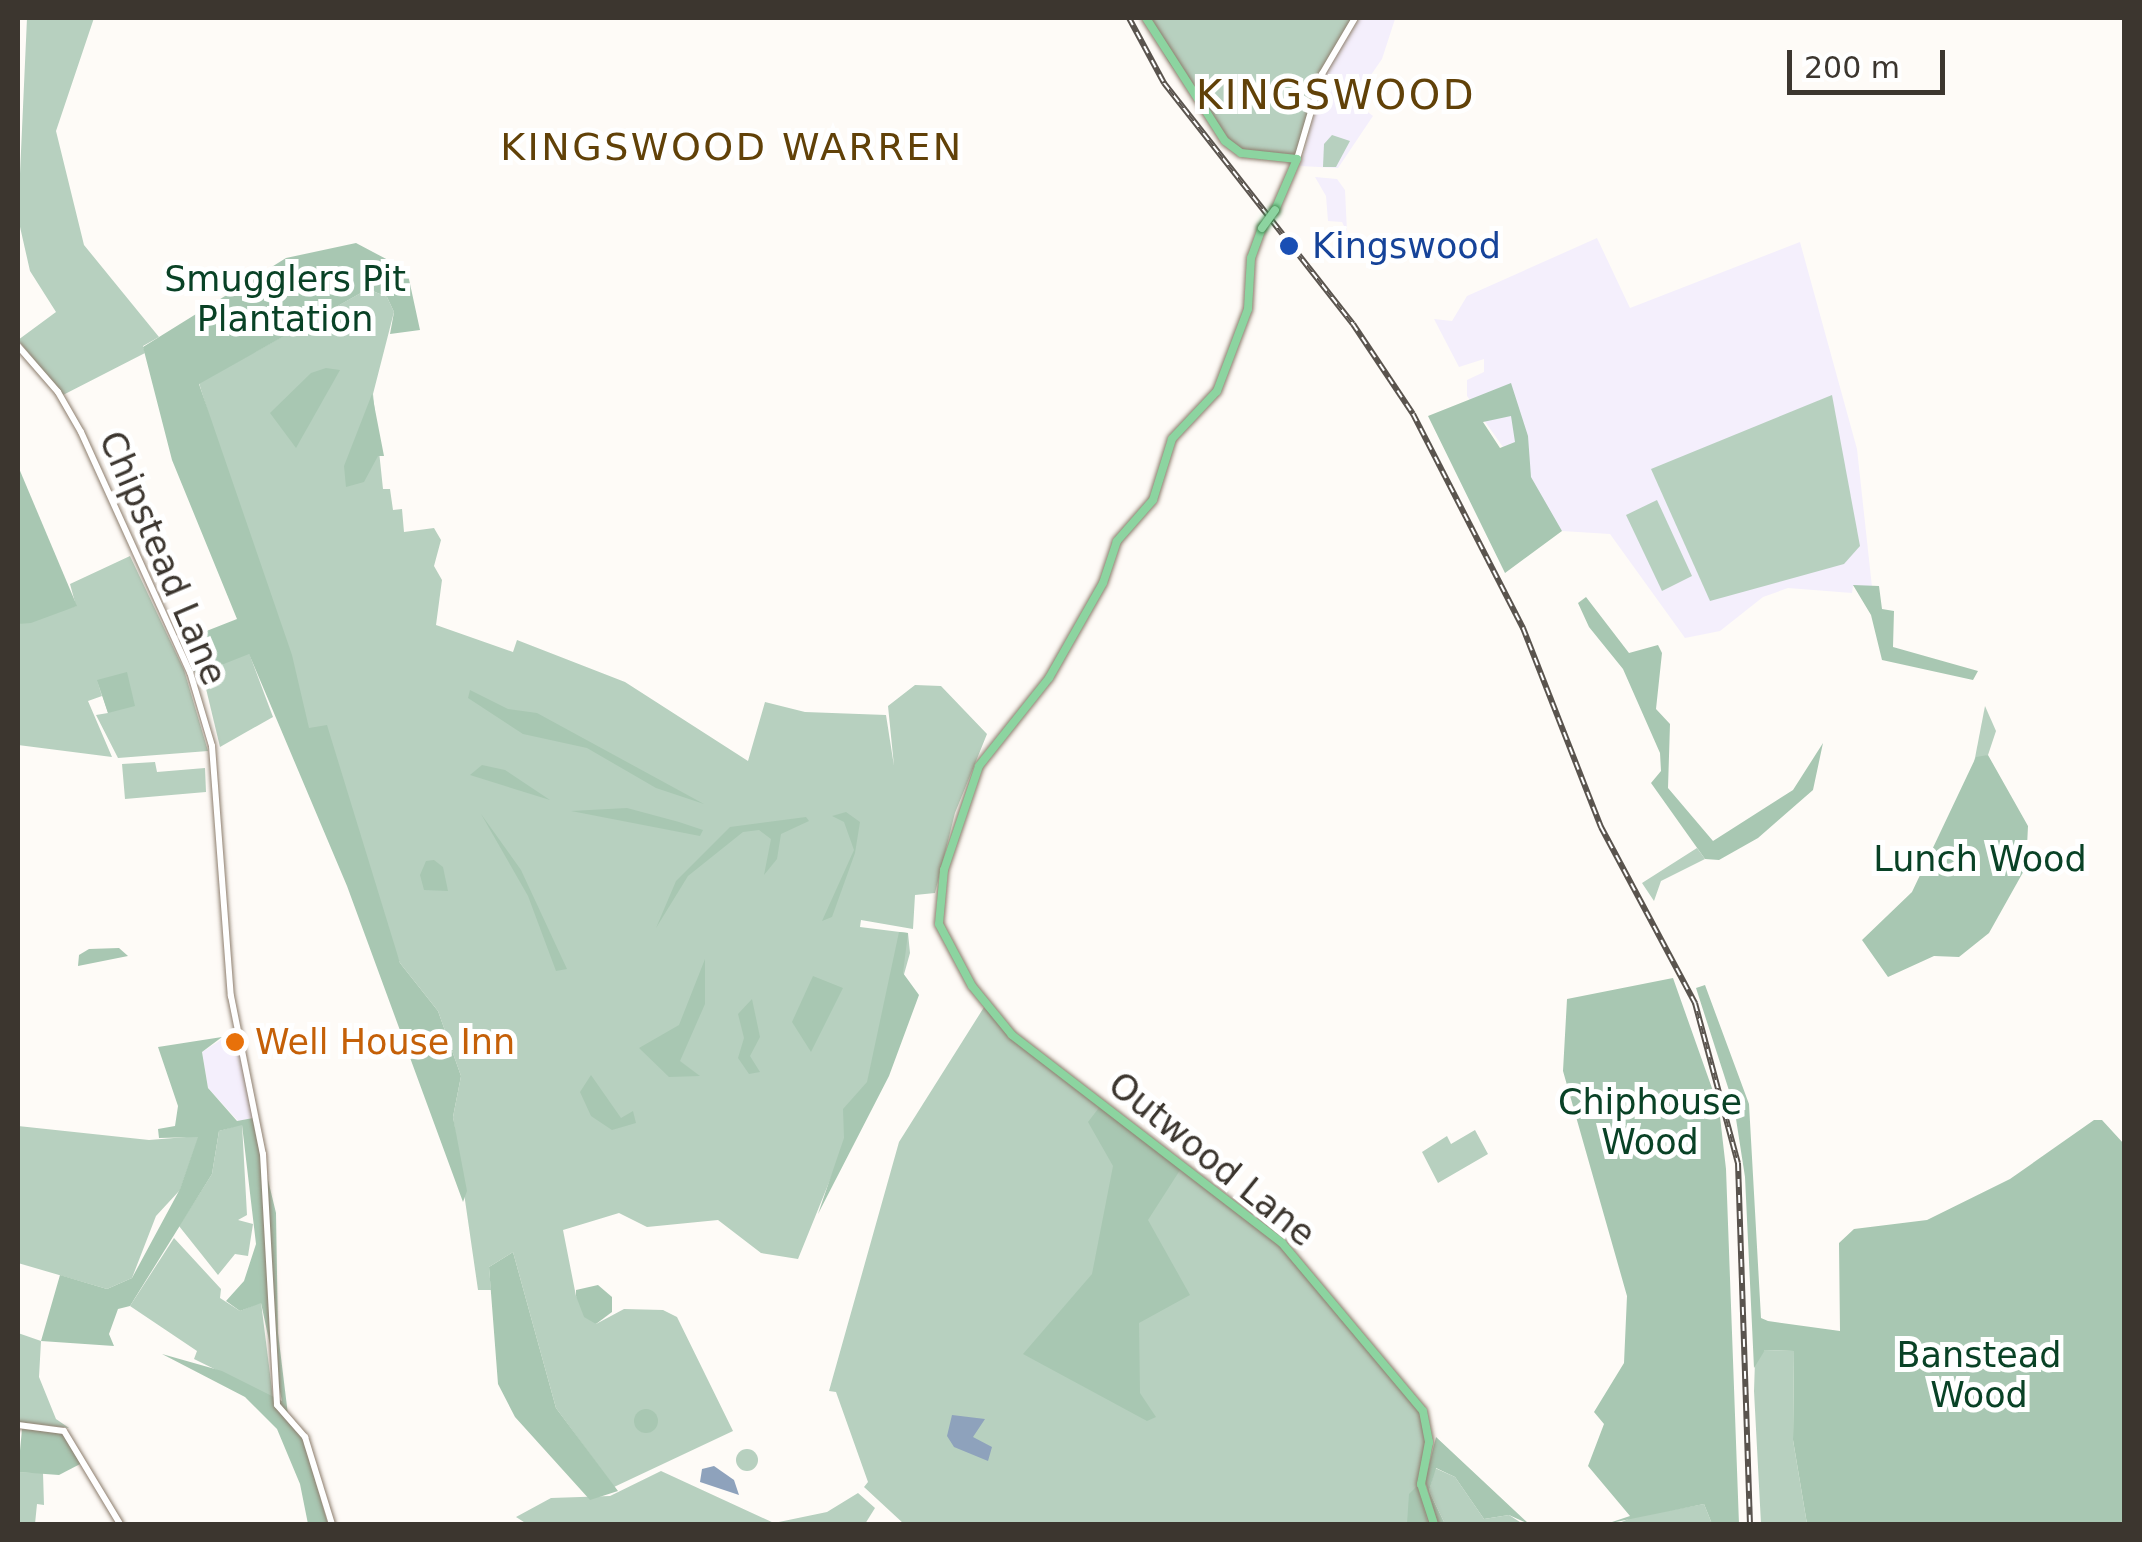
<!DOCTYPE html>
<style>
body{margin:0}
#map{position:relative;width:2142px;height:1542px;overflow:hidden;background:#fefbf7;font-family:"DejaVu Sans",sans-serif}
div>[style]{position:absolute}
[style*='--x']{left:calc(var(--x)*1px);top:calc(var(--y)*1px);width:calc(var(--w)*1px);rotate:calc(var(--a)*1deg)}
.commercial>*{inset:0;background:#f4effc}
.green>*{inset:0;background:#b7d0bf}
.round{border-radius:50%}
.forest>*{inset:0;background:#a8c7b2}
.water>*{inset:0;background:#8ea2bc}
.roads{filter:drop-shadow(0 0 2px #8d7e6e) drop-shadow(0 0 2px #8d7e6e)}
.minor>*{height:6px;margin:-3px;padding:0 3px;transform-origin:3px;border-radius:3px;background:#fff}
.major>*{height:8px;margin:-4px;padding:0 4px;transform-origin:4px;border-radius:4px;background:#8cd4a0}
.rail>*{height:6px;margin-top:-3px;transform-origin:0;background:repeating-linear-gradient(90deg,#fff 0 8px,#5a544e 0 16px);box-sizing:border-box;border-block:2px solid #5a544e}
.bridges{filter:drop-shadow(0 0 2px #3f8a4f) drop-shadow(0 0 2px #3f8a4f)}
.major-bridge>*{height:8px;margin:-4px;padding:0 4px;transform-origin:4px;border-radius:4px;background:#8cd4a0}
.dots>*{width:28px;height:28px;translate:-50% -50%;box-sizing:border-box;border:5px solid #fff;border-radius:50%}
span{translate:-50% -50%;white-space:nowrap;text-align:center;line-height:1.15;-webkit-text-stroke:10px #fff;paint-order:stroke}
.transit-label{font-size:35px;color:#164399}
.left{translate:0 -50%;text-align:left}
.park-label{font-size:35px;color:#094226}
.street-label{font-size:35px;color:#3c362f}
.food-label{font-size:35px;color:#c56008}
.neighbourhood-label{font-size:38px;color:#614108;letter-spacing:2.5px}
.quarter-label{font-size:40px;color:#614108;letter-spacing:2.5px}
.frame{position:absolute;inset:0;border:20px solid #3c362f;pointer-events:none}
.scale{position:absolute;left:1787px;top:50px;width:158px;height:45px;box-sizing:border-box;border:5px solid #3c362f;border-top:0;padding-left:12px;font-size:30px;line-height:35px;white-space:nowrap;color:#3c362f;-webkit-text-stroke:8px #fff;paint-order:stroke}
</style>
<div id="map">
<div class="commercial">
<i style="clip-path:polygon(1360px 18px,1395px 19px,1382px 59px,1353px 101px,1373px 116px,1338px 168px,1300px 166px,1326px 70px)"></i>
<i style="clip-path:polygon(1315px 177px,1337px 179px,1345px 190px,1347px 232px,1342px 222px,1328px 221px,1326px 196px)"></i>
<i style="clip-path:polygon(1597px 238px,1630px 308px,1800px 242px,1857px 449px,1872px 587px,1853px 586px,1852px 593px,1788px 588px,1763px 597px,1720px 631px,1685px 638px,1610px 534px,1562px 531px,1467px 396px,1467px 380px,1484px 372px,1484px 359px,1459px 367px,1434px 319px,1452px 321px,1467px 296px)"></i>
<i style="clip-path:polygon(230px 1034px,237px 1034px,253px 1118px,238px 1121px,208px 1088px,202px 1052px)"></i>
</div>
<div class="green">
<i style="clip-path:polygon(27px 18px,94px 18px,56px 131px,84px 245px,159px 337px,143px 346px,145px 353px,63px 395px,18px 340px,56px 312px,30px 271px,18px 218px)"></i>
<i style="clip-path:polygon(1146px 18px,1355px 18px,1322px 74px,1297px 159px,1234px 150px,1168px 61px)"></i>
<i style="clip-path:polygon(1332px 135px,1350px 141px,1336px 167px,1323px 167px,1324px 144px)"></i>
<i style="clip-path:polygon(368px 289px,387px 297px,394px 312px,373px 394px,383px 489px,390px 489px,393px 510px,402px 509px,404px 532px,434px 528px,441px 540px,434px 566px,442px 580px,436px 625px,513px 652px,517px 640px,625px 682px,748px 761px,765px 702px,805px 712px,886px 715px,894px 766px,888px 706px,915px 685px,941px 686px,987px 734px,955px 813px,935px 893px,915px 895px,913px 929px,861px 920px,860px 927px,908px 933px,910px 953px,883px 1049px,798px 1259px,761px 1253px,718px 1220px,647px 1227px,619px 1213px,563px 1230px,576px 1296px,596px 1324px,624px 1309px,663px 1310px,677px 1317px,733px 1431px,614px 1487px,556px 1408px,513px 1252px,489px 1267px,491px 1290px,478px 1290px,453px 1117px,461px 1076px,438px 1011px,400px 963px,317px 768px,199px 383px)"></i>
<i style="clip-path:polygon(1832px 395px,1860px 546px,1844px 564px,1710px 601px,1651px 469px)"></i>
<i style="clip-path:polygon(1657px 500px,1692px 576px,1662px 591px,1626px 515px)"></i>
<i style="clip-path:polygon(130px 556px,184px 670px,208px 751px,118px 758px,96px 715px,108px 713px,97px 680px,102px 696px,88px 701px,112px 757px,18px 745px,18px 624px,76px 606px,70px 584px)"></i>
<i style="clip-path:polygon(249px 653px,273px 717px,220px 747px,202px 672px)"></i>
<i style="clip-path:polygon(1985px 706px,1996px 731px,1988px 755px,1974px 763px)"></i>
<i style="clip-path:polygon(155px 762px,157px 772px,205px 768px,206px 792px,125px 799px,122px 764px)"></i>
<i style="clip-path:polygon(1697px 848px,1705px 859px,1661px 881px,1654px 901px,1642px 883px)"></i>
<i style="clip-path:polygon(986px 1004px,1003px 1025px,1282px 1243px,1420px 1412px,1425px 1441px,1419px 1486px,1430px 1524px,904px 1524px,864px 1487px,868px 1482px,836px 1392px,829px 1391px,899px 1142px)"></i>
<i style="clip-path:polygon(242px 1124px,247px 1215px,238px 1220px,253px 1224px,248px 1256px,235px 1254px,218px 1275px,179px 1226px,212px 1174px,219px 1131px)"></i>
<i style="clip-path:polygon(18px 1126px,149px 1140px,199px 1136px,180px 1190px,156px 1216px,132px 1278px,107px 1289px,18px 1263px)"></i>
<i style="clip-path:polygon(1475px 1130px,1488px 1154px,1438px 1183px,1422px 1152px,1447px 1136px,1451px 1144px)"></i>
<i style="clip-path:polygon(174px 1238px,221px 1289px,220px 1298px,240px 1311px,261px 1302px,273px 1398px,194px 1359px,197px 1351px,130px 1306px)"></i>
<i style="clip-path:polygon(18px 1333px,41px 1341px,39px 1377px,56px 1419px,69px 1428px,18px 1422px)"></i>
<i style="clip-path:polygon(1765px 1350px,1794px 1351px,1793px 1440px,1807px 1524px,1761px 1524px,1754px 1391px,1755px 1361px)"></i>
<i class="round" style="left:736px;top:1449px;width:22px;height:22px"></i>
<i style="clip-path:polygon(1435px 1468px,1455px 1477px,1484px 1519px,1509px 1515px,1523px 1524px,1445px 1524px,1429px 1491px)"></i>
<i style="clip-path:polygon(661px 1471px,774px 1523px,827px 1512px,858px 1493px,875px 1508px,865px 1524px,527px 1524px,516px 1517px,551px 1498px,610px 1496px)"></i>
<i style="clip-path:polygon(18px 1472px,43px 1473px,44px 1505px,37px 1504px,35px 1524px,18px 1524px)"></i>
<i style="clip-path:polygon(1704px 1504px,1712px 1524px,1617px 1524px,1633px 1517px)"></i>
</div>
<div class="forest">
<i style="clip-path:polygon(356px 243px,407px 270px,420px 330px,390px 334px,394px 312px,387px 297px,368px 289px,199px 384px,292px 655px,309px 728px,327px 725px,400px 963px,438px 1011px,461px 1076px,453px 1117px,467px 1191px,463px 1202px,347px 886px,249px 654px,196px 675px,181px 641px,237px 619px,172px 460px,143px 347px,286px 258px)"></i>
<i style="clip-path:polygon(326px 368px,340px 370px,296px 448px,270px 413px,311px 373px)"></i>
<i style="clip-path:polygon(evenodd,1511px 383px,1528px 436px,1531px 477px,1562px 531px,1505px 573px,1428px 416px,1511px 383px,1511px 416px,1515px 442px,1500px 448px,1483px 422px,1511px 416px)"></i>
<i style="clip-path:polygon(372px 394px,384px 456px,378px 456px,364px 482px,346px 487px,344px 466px)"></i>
<i style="clip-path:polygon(18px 466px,77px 606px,31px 623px,18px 624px)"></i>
<i style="clip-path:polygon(1853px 585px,1879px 586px,1882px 609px,1894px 611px,1893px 647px,1978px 671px,1973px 680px,1882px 660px,1871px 615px)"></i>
<i style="clip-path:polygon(1586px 597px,1629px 653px,1658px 645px,1662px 653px,1656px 709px,1670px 724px,1668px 788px,1713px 841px,1793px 790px,1823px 743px,1813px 790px,1758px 838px,1719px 860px,1705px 859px,1651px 783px,1661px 771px,1660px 753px,1623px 669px,1589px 627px,1578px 603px)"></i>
<i style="clip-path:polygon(127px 672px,135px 706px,108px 713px,97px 680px)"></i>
<i style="clip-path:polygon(470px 690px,508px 709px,537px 713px,704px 804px,656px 788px,587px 748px,523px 734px,468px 698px)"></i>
<i style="clip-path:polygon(1988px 755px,2028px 826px,2026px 867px,1989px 933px,1959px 957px,1934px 956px,1888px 977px,1862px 940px,1912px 892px,1976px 757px)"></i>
<i style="clip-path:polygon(482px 765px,505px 770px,550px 800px,470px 775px)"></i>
<i style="clip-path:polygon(627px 808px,679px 822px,703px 830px,700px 836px,571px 811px)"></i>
<i style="clip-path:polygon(846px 812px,860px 822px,855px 853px,832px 917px,822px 921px,854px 850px,844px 822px,832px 816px)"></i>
<i style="clip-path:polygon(481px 814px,521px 870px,567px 969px,556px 971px,528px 896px)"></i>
<i style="clip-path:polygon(806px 817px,809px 821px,781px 834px,777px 859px,764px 875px,771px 839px,759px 830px,743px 832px,688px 876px,656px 928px,676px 881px,730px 827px)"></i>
<i style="clip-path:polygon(434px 860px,443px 867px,448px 891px,424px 890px,420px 875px,426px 861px)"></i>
<i style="clip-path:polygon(899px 932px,908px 933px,903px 973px,919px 995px,889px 1076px,818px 1214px,844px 1138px,843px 1109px,867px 1082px)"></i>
<i style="clip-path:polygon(89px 949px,119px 948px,128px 956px,78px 966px,79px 955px)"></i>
<i style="clip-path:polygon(705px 959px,705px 1004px,680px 1061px,700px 1076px,669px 1077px,639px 1048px,679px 1025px)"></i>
<i style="clip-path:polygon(813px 976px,843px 988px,811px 1052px,792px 1022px)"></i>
<i style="clip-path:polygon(1673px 978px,1719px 1108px,1726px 1169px,1739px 1524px,1712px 1524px,1704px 1504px,1606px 1524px,1630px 1516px,1588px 1466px,1604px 1424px,1594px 1412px,1624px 1363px,1627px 1296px,1563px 1071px,1567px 999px)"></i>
<i style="clip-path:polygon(1705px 985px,1749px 1104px,1761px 1318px,1768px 1321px,1840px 1331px,1839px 1243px,1854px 1229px,1927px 1220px,2010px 1179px,2094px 1120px,2102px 1120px,2124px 1144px,2124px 1524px,1807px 1524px,1793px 1440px,1794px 1351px,1765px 1350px,1754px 1368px,1745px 1177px,1734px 1106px,1696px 988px)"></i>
<i style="clip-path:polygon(752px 999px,760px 1037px,750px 1056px,760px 1072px,749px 1074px,738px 1058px,744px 1038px,738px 1014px)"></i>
<i style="clip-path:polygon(222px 1037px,202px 1052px,208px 1088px,237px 1121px,253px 1118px,276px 1213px,278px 1333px,289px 1423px,303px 1438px,328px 1524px,308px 1524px,300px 1484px,277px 1429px,245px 1397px,162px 1354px,222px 1371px,282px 1401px,261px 1303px,240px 1311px,226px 1301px,244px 1281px,256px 1244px,242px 1125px,219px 1131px,212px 1174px,130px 1306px,118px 1309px,109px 1334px,114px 1346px,41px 1341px,60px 1275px,107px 1289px,132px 1278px,180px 1189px,198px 1137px,159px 1138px,158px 1129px,175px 1126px,178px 1106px,158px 1047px)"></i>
<i style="clip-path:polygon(591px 1075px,621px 1118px,633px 1111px,636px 1123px,612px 1130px,591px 1116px,580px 1092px)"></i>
<i style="clip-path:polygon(1101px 1105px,1182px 1167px,1148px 1220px,1190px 1295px,1139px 1323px,1140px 1393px,1156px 1417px,1147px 1421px,1023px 1354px,1092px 1274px,1113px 1166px,1088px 1122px)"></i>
<i style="clip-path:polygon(513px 1252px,556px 1408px,618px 1491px,590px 1500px,515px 1417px,498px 1384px,489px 1267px)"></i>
<i style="clip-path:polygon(598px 1285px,612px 1297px,612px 1312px,596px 1324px,584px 1317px,576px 1296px,576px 1290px)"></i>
<i class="round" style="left:634px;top:1409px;width:24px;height:24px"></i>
<i style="clip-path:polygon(22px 1429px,62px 1433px,84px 1462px,59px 1475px,18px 1472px)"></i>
<i style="clip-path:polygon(1436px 1437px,1529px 1524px,1509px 1515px,1484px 1519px,1455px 1477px,1436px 1468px,1429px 1491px,1445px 1524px,1438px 1524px,1425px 1481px)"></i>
<i style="clip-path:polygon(1417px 1486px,1428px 1524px,1407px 1524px,1409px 1494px)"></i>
</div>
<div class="water">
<i style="clip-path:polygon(952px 1415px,985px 1419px,973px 1437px,992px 1447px,988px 1461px,954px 1447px,947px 1436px)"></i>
<i style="clip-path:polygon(714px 1466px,734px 1480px,739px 1495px,700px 1482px,702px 1469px)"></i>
</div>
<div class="roads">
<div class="minor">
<i style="--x:1297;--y:159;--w:89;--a:-73.6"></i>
<i style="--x:1322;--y:74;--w:65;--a:-59.5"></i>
<i style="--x:18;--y:346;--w:61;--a:49"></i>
<i style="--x:58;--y:392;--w:46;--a:60.1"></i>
<i style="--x:81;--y:432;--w:264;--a:65.6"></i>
<i style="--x:190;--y:672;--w:77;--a:73.4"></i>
<i style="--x:212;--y:746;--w:251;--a:85.7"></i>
<i style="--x:231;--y:996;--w:161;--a:78.6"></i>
<i style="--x:263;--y:1154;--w:251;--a:86.8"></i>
<i style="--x:277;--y:1405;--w:43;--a:48.8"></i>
<i style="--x:305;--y:1437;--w:91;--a:72.8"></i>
<i style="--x:18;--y:1425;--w:46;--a:7.4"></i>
<i style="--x:64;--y:1431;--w:109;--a:58.9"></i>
</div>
<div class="major">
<i style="--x:1146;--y:18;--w:146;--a:57.3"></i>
<i style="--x:1225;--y:141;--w:20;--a:37"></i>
<i style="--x:1241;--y:153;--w:56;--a:6.1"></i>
<i style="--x:1297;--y:159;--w:56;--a:113.3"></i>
<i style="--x:1262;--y:228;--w:32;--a:110"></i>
<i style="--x:1251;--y:258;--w:51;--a:93.4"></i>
<i style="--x:1248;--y:309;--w:88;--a:110.7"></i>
<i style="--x:1217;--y:391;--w:66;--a:133.2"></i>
<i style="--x:1172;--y:439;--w:64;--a:107.3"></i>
<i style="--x:1153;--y:500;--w:55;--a:131.3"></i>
<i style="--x:1117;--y:541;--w:44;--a:108.4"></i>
<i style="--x:1103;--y:583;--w:109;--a:119.6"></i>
<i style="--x:1049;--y:678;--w:112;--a:128.5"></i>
<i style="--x:979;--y:766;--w:110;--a:108.6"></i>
<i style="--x:944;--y:870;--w:54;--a:95.3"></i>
<i style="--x:939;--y:924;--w:70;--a:62"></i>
<i style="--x:972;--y:986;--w:63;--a:50.8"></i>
<i style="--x:1012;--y:1035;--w:341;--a:37.6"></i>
<i style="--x:1282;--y:1243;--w:219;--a:50"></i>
<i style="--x:1423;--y:1411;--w:32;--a:79"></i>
<i style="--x:1429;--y:1442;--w:43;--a:100.8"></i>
<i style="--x:1421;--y:1484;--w:42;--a:72"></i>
</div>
</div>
<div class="rail">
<i style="--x:1129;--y:18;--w:74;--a:61.7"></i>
<i style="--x:1164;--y:83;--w:306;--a:51.9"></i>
<i style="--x:1353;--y:324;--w:108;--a:56.3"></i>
<i style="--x:1413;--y:414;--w:241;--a:62.8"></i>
<i style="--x:1523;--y:628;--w:214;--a:68.6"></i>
<i style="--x:1601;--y:827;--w:200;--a:61.9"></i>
<i style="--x:1695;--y:1003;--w:166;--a:75"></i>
<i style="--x:1738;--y:1163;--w:361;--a:88.1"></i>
</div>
<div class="bridges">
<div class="major-bridge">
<i style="--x:1262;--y:228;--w:22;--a:-54"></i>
</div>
</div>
<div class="dots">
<i style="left:1289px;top:246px;background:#1a4fb4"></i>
<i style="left:235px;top:1042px;background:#e8710a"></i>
</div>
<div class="transit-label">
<span class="left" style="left:1312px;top:246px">Kingswood</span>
</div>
<div class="park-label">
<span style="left:285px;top:299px">Smugglers Pit<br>Plantation</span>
<span style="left:1980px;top:859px">Lunch Wood</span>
<span style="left:1650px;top:1122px">Chiphouse<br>Wood</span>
<span style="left:1979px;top:1375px">Banstead<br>Wood</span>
</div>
<div class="street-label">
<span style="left:163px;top:558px;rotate:67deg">Chipstead Lane</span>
<span style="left:1212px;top:1159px;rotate:39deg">Outwood Lane</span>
</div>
<div class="food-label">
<span class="left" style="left:255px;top:1042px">Well House Inn</span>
</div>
<div class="neighbourhood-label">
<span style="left:732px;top:148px">KINGSWOOD WARREN</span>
</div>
<div class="quarter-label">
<span style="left:1336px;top:95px">KINGSWOOD</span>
</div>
<div class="frame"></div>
<div class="scale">200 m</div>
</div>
